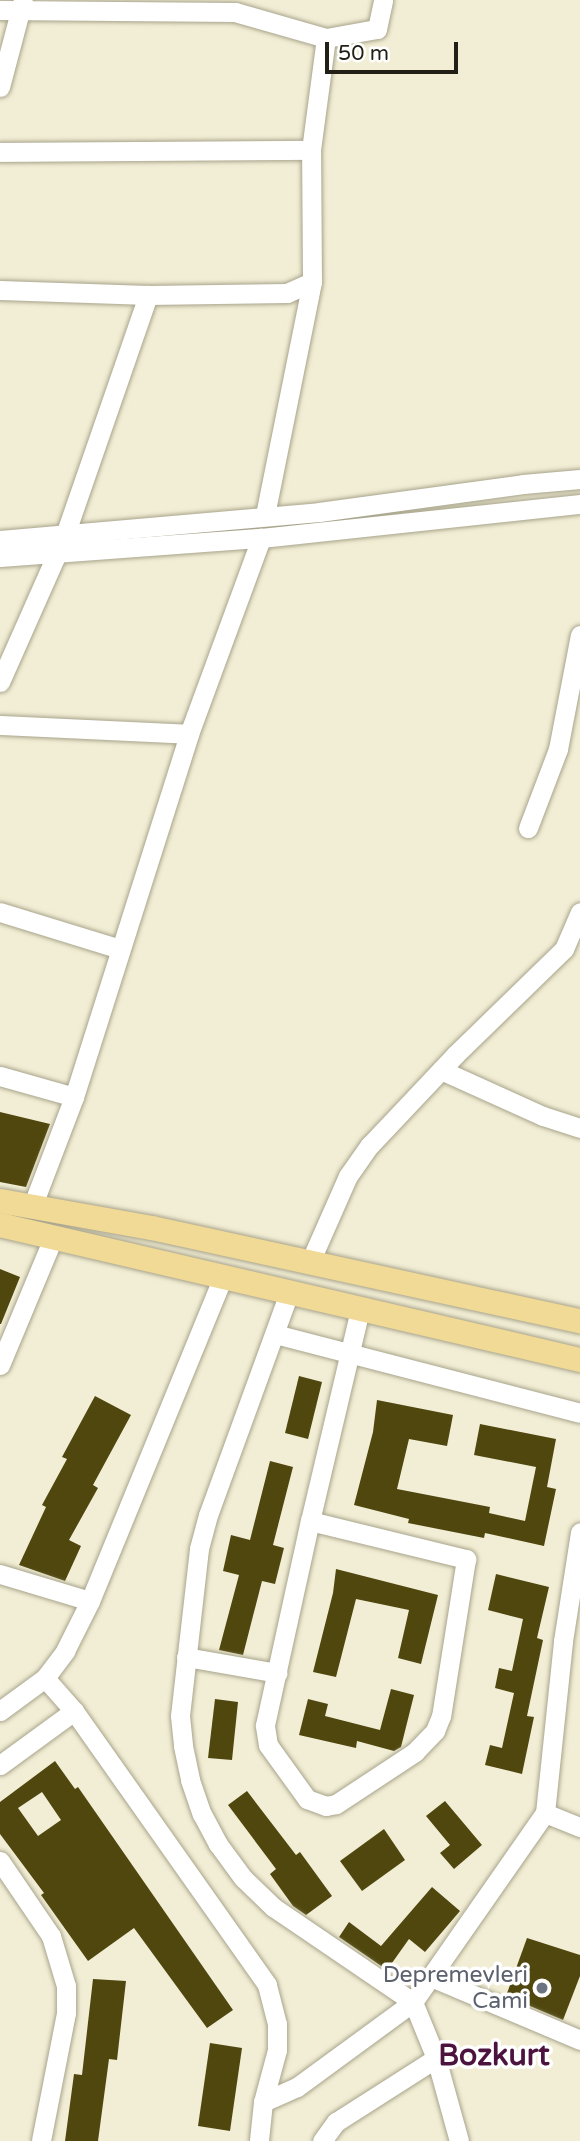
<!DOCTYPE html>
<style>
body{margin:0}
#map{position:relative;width:580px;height:2141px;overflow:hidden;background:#f2eed5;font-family:"Varela Round",sans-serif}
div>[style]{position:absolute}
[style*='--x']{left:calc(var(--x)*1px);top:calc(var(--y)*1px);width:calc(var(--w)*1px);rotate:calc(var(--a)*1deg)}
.building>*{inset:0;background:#50470f}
.roads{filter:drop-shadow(0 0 2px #a8a48c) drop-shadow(0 0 2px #a8a48c)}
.minor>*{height:19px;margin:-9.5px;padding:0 9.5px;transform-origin:9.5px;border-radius:9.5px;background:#fff}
.major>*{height:24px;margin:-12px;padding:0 12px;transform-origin:12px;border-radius:12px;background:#f1d996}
.dots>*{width:19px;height:19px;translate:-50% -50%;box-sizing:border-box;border:4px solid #fff;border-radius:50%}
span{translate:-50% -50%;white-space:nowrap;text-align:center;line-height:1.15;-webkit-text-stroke:7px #fff;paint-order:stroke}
.worship-label{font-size:23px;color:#5b616d}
.right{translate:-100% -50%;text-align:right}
.district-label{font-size:30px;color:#4b133e;font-weight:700}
.scale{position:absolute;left:325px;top:42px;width:133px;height:32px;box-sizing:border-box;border:4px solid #211f16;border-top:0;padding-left:9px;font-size:21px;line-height:24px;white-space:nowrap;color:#211f16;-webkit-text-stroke:5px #fff;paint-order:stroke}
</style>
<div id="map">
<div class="building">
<i style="clip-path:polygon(0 1112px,50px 1124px,26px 1187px,0 1182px)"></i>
<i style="clip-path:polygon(0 1269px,20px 1277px,1px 1324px,0 1324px)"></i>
<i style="clip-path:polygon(299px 1376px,322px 1382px,308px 1439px,285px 1433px)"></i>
<i style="clip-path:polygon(95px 1396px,131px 1415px,93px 1485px,98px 1488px,69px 1540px,81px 1546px,65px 1581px,19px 1565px,46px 1507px,42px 1505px,67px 1459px,62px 1457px)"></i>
<i style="clip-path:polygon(377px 1400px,453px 1415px,447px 1446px,409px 1439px,397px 1489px,490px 1507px,489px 1513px,525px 1521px,536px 1467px,474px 1455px,480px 1424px,556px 1439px,547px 1487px,556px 1489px,544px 1546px,485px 1533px,484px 1538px,408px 1523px,409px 1519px,354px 1505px,373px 1432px)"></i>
<i style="clip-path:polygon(270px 1461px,293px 1467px,273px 1545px,284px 1548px,275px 1584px,262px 1581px,243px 1655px,219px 1650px,239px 1575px,223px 1571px,231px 1535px,250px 1540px)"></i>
<i style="clip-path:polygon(336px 1569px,438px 1595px,421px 1664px,398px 1658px,409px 1610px,356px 1599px,336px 1677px,313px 1672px,333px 1593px)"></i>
<i style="clip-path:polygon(496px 1574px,549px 1587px,537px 1638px,543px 1640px,527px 1716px,534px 1717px,522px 1774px,485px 1765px,490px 1745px,502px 1748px,514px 1693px,495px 1688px,499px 1668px,512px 1671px,523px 1619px,488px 1610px)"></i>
<i style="clip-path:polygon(391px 1689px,414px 1695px,401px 1747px,394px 1751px,357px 1741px,356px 1748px,299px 1735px,308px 1699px,328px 1704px,325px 1716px,380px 1730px)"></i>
<i style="clip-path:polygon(215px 1699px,238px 1702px,232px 1760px,208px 1758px)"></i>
<i style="clip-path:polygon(evenodd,55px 1761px,75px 1789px,78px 1787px,233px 2010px,207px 2028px,134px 1928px,88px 1961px,41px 1895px,44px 1893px,0 1834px,0 1802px,55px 1761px,42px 1792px,61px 1820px,38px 1836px,18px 1808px,42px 1792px)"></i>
<i style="clip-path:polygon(247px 1791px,296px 1855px,300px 1852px,332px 1896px,306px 1915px,293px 1906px,270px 1874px,276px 1869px,228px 1805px)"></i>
<i style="clip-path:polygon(445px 1801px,482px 1845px,454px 1869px,440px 1853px,450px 1845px,426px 1816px)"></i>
<i style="clip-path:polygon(384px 1829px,405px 1860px,362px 1891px,340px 1861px)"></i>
<i style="clip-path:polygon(432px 1887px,460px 1911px,425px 1952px,409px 1939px,387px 1970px,339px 1937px,349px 1922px,381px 1946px)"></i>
<i style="clip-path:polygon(527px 1938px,580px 1955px,580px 1976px,563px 2020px,506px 1996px)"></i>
<i style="clip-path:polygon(93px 1979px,126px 1981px,117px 2060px,109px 2059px,98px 2141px,65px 2141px,74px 2074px,82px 2075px)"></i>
<i style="clip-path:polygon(210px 2043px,242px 2048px,230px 2131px,198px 2126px)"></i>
</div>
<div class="roads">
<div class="minor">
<i style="--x:0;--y:10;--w:235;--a:0.5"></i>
<i style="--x:235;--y:12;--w:95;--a:15.9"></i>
<i style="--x:326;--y:38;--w:52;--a:-10"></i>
<i style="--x:377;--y:29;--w:30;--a:-78"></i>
<i style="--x:0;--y:87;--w:90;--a:-75.2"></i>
<i style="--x:0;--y:152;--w:311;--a:-0.4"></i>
<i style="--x:0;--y:290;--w:148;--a:1.9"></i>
<i style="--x:148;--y:295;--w:139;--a:-0.8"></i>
<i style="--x:287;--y:293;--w:27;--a:-24"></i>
<i style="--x:265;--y:515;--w:238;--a:-78.6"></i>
<i style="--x:312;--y:282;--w:132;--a:-90.4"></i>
<i style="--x:311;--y:150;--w:113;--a:-82.4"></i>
<i style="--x:0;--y:540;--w:320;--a:-5"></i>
<i style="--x:319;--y:512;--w:206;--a:-7.8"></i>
<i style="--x:523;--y:484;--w:57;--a:-5"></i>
<i style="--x:0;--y:557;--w:262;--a:-4.2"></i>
<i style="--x:261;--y:538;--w:321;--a:-6.1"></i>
<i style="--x:0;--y:682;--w:161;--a:-66.1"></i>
<i style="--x:65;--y:535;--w:254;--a:-70.9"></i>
<i style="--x:0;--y:725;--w:189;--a:2.7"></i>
<i style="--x:528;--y:828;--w:85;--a:-69.2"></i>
<i style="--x:558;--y:749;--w:116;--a:-79.1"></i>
<i style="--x:0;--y:912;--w:126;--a:17.1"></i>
<i style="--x:441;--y:1070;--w:112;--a:24.3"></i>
<i style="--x:543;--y:1116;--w:39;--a:18"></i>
<i style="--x:0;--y:1076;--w:77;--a:15.8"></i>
<i style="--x:32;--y:1207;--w:118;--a:-69.1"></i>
<i style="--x:74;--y:1097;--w:381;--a:-72.4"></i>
<i style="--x:189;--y:734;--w:209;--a:-69.8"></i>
<i style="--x:310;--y:1262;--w:94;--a:-66.2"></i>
<i style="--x:348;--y:1176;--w:38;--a:-55"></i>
<i style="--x:370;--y:1145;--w:124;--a:-46.6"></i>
<i style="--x:455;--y:1055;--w:152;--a:-44.2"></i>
<i style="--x:564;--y:949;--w:40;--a:-66.6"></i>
<i style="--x:290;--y:1290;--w:239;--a:110"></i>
<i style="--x:208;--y:1515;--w:35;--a:105"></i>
<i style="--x:199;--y:1549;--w:168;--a:96.5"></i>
<i style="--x:180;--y:1716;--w:30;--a:84"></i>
<i style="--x:183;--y:1746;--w:35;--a:78"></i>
<i style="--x:190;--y:1780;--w:36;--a:71"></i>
<i style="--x:202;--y:1814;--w:34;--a:62"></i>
<i style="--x:218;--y:1844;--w:42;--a:53.7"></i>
<i style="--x:243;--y:1878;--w:42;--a:44"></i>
<i style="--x:273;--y:1907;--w:169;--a:34.2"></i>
<i style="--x:413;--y:2002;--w:231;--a:-55.1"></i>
<i style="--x:545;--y:1813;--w:173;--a:-84"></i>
<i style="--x:563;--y:1641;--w:110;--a:-81.1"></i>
<i style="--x:275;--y:1334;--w:315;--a:14.5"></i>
<i style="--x:0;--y:1365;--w:138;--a:-67.3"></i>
<i style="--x:310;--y:1521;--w:161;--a:13.7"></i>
<i style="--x:466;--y:1559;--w:159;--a:99"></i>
<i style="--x:441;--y:1716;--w:16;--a:112"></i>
<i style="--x:435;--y:1731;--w:29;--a:134"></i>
<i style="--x:415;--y:1752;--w:95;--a:146.6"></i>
<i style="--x:336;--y:1804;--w:10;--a:169"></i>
<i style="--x:326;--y:1806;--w:20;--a:-160"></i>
<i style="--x:307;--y:1799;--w:67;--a:-125.8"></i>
<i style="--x:268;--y:1745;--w:20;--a:-99"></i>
<i style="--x:265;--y:1725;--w:209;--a:-77.6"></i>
<i style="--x:310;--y:1521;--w:218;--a:-76.7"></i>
<i style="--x:0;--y:1574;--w:94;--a:16.7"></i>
<i style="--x:90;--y:1601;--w:350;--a:-67.7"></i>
<i style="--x:186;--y:1657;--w:93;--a:9.9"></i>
<i style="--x:0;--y:1711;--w:56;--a:-36.3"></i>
<i style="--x:45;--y:1678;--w:34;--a:-53"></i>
<i style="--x:65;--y:1651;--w:56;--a:-63.4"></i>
<i style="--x:74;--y:1711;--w:335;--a:54.8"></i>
<i style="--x:267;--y:1985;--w:40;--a:75.6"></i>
<i style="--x:277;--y:2024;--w:26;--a:90"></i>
<i style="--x:277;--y:2050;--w:54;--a:105.1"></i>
<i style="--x:263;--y:2102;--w:39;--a:96"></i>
<i style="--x:0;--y:1765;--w:92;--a:-36.1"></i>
<i style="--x:74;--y:1711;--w:44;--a:-131.3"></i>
<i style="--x:545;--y:1813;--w:38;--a:22"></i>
<i style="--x:0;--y:1861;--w:91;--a:55.8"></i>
<i style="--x:51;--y:1936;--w:52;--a:73.3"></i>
<i style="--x:66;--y:1986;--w:27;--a:90"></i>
<i style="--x:66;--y:2013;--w:130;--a:101.1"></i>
<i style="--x:431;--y:1977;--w:162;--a:22.9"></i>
<i style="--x:263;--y:2102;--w:37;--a:-24"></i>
<i style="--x:297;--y:2087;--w:144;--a:-36.2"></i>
<i style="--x:413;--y:2002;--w:61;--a:67.7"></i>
<i style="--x:436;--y:2058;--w:86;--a:74.5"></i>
<i style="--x:322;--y:2141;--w:24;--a:-54"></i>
<i style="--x:336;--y:2122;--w:119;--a:-32.6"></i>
</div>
<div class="major">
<i style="--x:0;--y:1201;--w:154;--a:10.1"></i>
<i style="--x:152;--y:1228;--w:438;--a:12.3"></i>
<i style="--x:0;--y:1225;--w:596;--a:13.1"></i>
</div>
</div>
<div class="dots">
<i style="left:542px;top:1988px;background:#6b7280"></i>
</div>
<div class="worship-label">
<span class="right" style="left:528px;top:1988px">Depremevleri<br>Cami</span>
</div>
<div class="district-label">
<span style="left:494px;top:2056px">Bozkurt</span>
</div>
<div class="scale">50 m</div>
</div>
